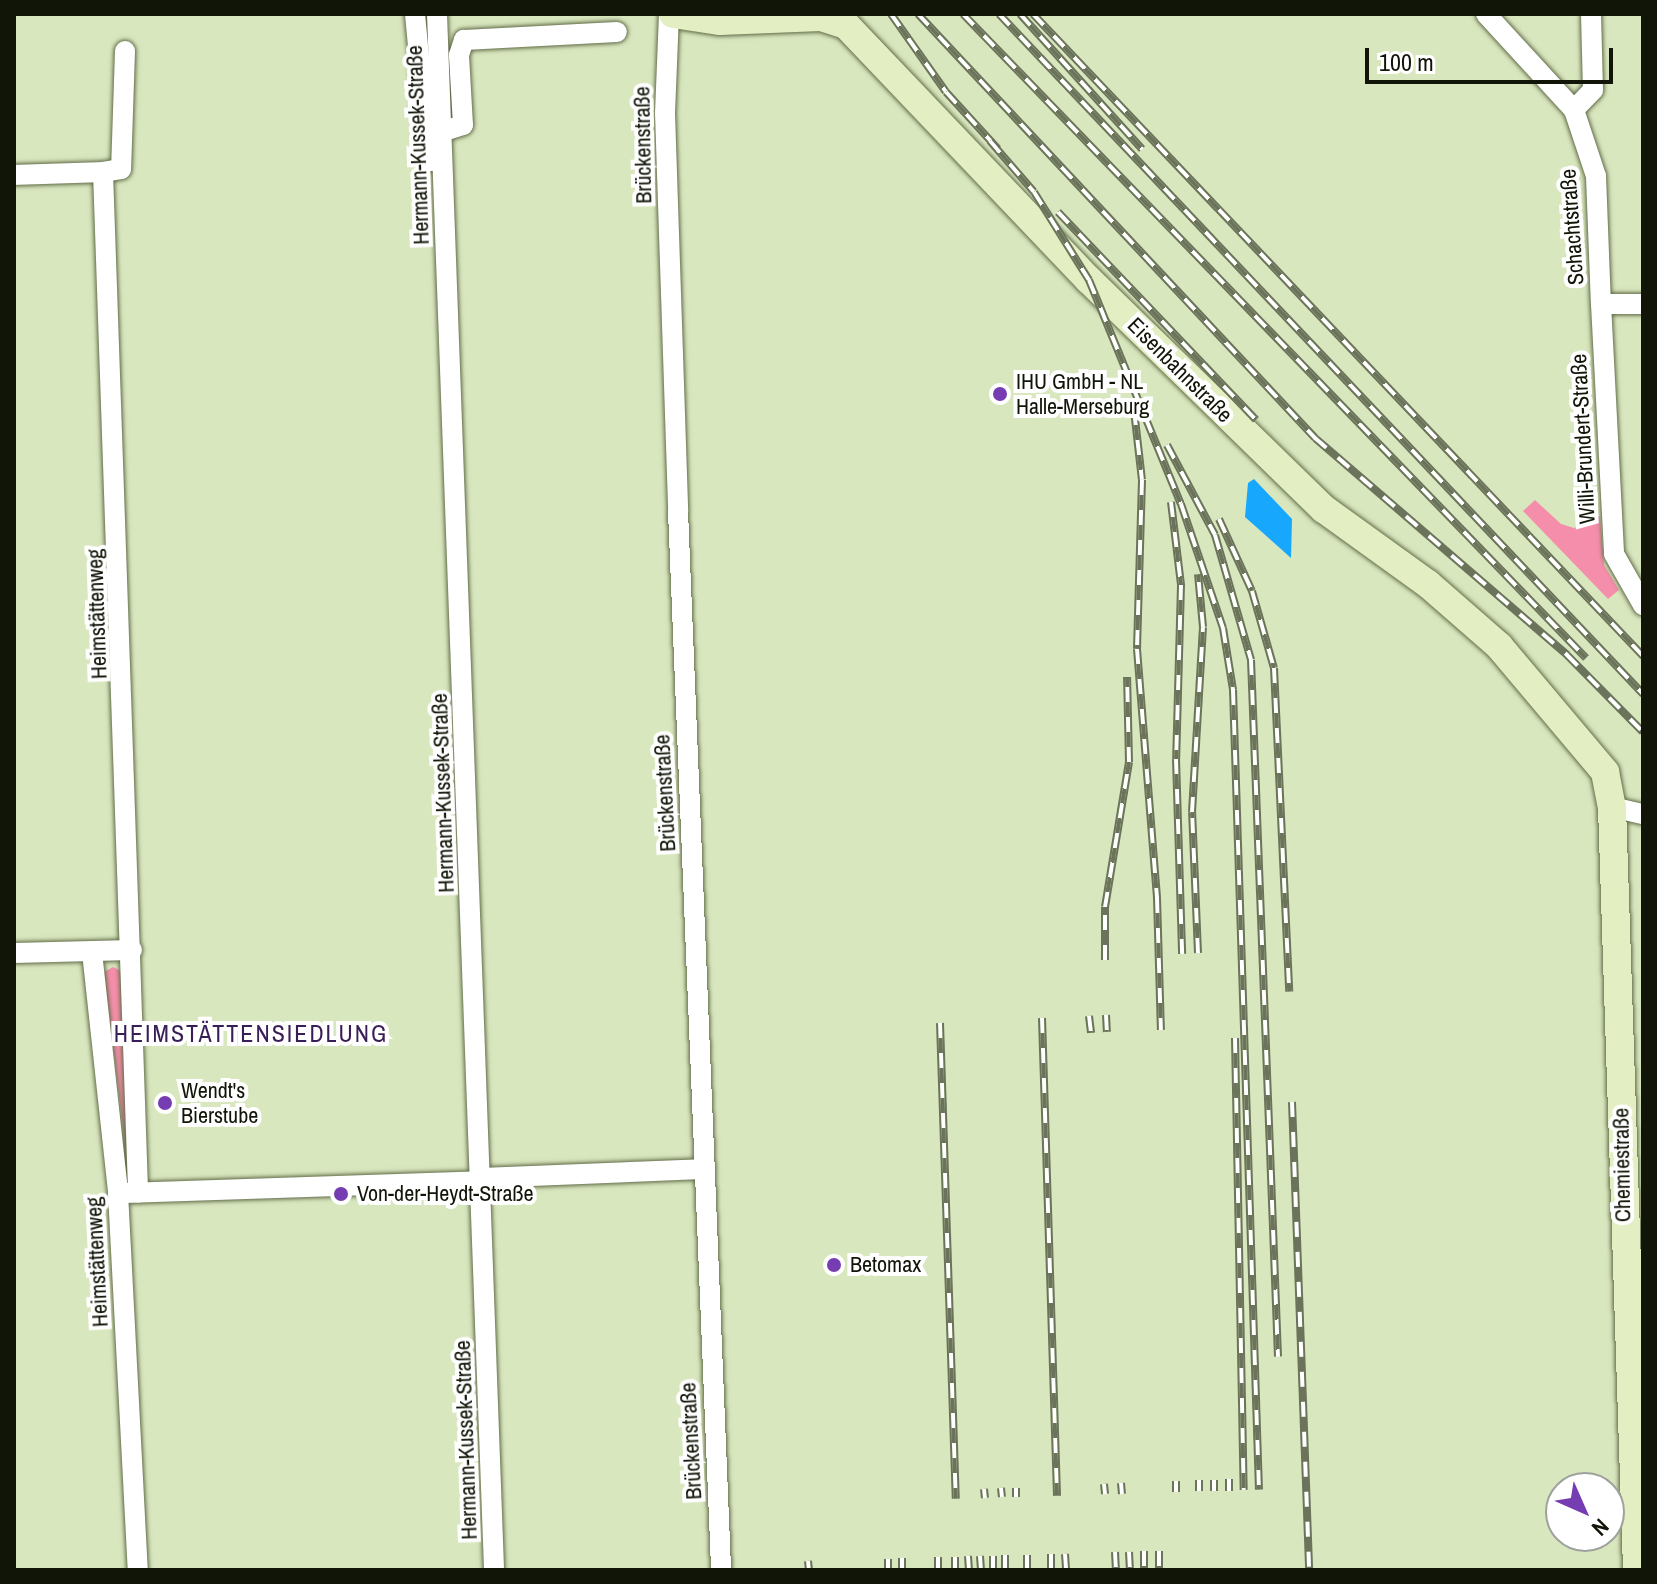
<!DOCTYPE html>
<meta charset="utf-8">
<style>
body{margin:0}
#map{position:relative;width:1657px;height:1584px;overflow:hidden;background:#d9e7bf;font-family:"Archivo Narrow",sans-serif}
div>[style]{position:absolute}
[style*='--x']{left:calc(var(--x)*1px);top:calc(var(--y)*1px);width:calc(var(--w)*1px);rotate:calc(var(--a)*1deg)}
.green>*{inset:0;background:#f58eaa}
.water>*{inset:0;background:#17a7fc}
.roads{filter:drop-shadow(0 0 2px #626d49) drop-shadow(0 0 2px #626d49)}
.street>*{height:20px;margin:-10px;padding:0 10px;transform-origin:10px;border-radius:10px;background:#fff}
.secondary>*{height:28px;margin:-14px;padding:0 14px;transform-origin:14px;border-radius:14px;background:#e3eec2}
.rail>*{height:8px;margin-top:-4px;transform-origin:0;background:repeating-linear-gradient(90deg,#fff 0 15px,#6b745a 0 30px);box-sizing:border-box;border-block:2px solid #6b745a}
.dots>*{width:22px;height:22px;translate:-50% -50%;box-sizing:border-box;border:4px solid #fff;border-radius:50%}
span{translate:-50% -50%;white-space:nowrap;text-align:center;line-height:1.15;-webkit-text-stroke:8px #fff;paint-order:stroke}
.street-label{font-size:22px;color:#101507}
.poi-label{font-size:22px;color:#101507}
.left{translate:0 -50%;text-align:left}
.neighbourhood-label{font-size:24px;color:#391d56;letter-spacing:2px}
.frame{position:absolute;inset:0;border:16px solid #101507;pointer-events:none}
.north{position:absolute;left:1545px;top:1472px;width:80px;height:80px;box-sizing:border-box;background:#fff;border:2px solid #9fa19c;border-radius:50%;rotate:135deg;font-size:22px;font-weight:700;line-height:32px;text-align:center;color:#101507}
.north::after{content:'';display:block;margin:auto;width:28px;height:36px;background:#763cb2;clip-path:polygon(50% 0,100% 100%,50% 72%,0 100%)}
.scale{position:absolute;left:1365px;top:48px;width:248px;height:36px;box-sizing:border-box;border:4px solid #101507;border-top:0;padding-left:10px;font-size:24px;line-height:28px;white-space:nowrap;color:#101507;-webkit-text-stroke:6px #fff;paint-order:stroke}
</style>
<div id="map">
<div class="green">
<i style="clip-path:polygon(1535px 500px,1561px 524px,1574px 528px,1600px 516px,1604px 565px,1619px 590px,1608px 599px,1523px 511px)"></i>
<i style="clip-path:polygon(113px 967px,123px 972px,129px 1176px,104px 972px)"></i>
</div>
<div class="water">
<i style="clip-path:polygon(1254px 479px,1292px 519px,1291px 558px,1245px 517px,1248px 483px)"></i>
</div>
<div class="roads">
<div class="street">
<i style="--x:415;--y:14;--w:148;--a:84.6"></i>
<i style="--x:429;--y:161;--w:12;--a:-5"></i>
<i style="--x:437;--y:14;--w:1557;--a:87.9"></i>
<i style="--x:669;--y:14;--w:99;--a:92.3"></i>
<i style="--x:665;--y:113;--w:398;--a:88.1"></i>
<i style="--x:678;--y:511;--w:1060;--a:87.67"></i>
<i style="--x:1486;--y:14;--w:130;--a:47.5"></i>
<i style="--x:1591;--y:14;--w:76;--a:88.5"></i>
<i style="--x:1593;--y:90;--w:28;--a:134"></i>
<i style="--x:1574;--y:110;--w:70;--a:71.6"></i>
<i style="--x:1596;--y:176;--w:128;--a:87.8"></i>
<i style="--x:125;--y:51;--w:118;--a:91.9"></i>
<i style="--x:121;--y:169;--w:18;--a:171"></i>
<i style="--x:103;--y:172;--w:1021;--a:88.03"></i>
<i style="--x:441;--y:132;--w:23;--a:-18"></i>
<i style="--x:463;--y:125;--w:70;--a:-93.3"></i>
<i style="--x:459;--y:55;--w:16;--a:-72"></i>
<i style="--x:464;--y:40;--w:153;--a:-3"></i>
<i style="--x:14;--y:175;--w:89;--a:-1.9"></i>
<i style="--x:1643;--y:304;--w:42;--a:180"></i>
<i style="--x:1601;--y:304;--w:250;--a:87"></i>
<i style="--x:1614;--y:554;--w:59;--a:60.4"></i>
<i style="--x:1612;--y:807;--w:32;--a:13"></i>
<i style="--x:92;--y:952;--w:242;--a:83.8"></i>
<i style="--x:118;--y:1193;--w:378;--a:87"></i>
<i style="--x:14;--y:953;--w:118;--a:-1.5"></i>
<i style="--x:481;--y:1178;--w:221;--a:-2.3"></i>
<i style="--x:125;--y:1193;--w:356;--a:-1.9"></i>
</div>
<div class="secondary">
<i style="--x:673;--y:14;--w:48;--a:8.5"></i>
<i style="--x:720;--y:21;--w:101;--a:-2.3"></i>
<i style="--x:821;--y:17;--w:26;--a:18"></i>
<i style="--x:846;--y:25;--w:352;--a:46.4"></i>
<i style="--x:1089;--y:280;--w:328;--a:44.3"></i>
<i style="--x:1324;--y:509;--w:128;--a:35.8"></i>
<i style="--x:1428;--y:584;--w:94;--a:41.1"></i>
<i style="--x:1499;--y:646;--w:165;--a:49.9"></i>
<i style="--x:1605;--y:772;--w:36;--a:79"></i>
<i style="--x:1612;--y:807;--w:763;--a:88.12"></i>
</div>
</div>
<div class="rail">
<i style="--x:891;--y:14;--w:95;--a:54.8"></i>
<i style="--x:946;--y:92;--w:77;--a:47.6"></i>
<i style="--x:918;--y:14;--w:581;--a:46.88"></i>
<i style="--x:1315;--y:438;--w:333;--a:40.7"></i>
<i style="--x:1567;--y:655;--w:108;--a:45.4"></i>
<i style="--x:963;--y:14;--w:896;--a:45.95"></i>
<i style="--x:999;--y:14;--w:937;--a:46.56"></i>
<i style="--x:1020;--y:14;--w:182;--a:47.9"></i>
<i style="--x:1033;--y:14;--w:886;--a:46.46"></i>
<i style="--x:990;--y:141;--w:67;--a:49.2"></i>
<i style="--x:1034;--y:192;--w:104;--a:58"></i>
<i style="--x:1089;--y:280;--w:242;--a:67.7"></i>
<i style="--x:1181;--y:504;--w:131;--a:71.3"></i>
<i style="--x:1223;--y:628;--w:63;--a:80.8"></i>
<i style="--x:1233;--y:690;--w:800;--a:88.14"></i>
<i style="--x:1058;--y:212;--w:287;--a:46.4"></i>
<i style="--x:1134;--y:410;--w:70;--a:83.5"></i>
<i style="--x:1142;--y:480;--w:169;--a:91.7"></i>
<i style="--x:1137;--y:649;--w:250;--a:85.4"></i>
<i style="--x:1157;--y:898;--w:132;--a:88.3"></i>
<i style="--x:1167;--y:445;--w:102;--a:61.9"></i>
<i style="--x:1215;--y:535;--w:130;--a:73.9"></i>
<i style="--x:1251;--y:660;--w:697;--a:87.78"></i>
<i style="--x:1171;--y:502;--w:84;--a:83.1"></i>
<i style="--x:1181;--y:585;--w:174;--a:91.6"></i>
<i style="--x:1176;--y:759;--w:195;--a:88.2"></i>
<i style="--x:1219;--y:519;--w:79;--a:65.4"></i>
<i style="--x:1252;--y:591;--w:80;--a:74.1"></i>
<i style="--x:1274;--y:668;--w:324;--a:87.3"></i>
<i style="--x:1198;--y:953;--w:141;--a:-92.4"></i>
<i style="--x:1192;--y:812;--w:185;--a:-86.6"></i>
<i style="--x:1203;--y:627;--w:53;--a:-95.4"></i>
<i style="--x:1105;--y:960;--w:53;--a:-90"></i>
<i style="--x:1105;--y:907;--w:147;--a:-80.6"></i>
<i style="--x:1129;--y:762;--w:85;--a:-91.3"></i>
<i style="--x:1106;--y:1015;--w:17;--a:87"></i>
<i style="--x:1089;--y:1016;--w:17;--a:83"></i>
<i style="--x:1042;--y:1018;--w:478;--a:88.2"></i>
<i style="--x:940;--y:1023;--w:476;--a:88.1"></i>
<i style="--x:1235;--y:1038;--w:452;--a:88.9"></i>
<i style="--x:1292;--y:1102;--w:468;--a:87.9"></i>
<i style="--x:1176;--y:1481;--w:11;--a:90"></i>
<i style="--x:1121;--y:1483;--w:11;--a:85"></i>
<i style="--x:1104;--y:1484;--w:10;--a:84"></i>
<i style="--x:1001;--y:1488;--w:9;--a:84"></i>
<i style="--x:1016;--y:1488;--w:9;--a:90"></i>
<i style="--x:984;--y:1489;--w:9;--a:84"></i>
<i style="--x:1199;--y:1491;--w:11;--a:-90"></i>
<i style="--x:1214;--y:1491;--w:11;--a:-90"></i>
<i style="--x:1229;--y:1491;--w:12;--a:-90"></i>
<i style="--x:1144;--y:1551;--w:19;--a:90"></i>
<i style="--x:1159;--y:1551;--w:19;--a:90"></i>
<i style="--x:1115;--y:1552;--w:18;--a:87"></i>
<i style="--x:1129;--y:1552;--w:18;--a:87"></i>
<i style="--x:1051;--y:1554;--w:16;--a:90"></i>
<i style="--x:1065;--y:1554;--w:16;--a:86"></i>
<i style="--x:1005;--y:1555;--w:15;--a:90"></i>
<i style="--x:1027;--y:1555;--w:15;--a:90"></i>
<i style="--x:968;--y:1556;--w:14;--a:86"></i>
<i style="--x:980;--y:1556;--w:14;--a:86"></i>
<i style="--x:993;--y:1556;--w:14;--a:90"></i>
<i style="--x:938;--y:1557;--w:13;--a:90"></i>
<i style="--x:955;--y:1557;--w:13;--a:90"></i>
<i style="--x:902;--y:1558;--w:12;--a:90"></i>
<i style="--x:888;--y:1559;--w:11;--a:90"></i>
<i style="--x:808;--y:1561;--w:9;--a:84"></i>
</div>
<div class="dots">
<i style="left:1000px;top:394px;background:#763cb2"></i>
<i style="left:165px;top:1103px;background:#763cb2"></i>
<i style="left:341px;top:1194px;background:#763cb2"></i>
<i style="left:834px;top:1265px;background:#763cb2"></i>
</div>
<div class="street-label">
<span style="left:418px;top:145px;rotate:-92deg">Hermann-Kussek-Straße</span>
<span style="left:643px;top:145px;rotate:-91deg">Brückenstraße</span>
<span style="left:1572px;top:227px;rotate:-94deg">Schachtstraße</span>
<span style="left:1180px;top:370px;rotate:45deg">Eisenbahnstraße</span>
<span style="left:1583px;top:439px;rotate:-93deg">Willi-Brundert-Straße</span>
<span style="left:97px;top:614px;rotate:-92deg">Heimstättenweg</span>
<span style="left:443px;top:793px;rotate:-92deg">Hermann-Kussek-Straße</span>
<span style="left:665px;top:793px;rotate:-93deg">Brückenstraße</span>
<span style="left:1622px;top:1165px;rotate:-91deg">Chemiestraße</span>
<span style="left:97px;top:1262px;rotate:-93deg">Heimstättenweg</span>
<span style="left:466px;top:1440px;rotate:-92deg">Hermann-Kussek-Straße</span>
<span style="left:691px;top:1441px;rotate:-93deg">Brückenstraße</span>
</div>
<div class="poi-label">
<span class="left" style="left:1016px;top:394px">IHU GmbH - NL<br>Halle-Merseburg</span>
<span class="left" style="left:181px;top:1103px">Wendt's<br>Bierstube</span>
<span class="left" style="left:357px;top:1194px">Von-der-Heydt-Straße</span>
<span class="left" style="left:850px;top:1265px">Betomax</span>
</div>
<div class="neighbourhood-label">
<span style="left:251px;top:1034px">HEIMSTÄTTENSIEDLUNG</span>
</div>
<div class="frame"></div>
<div class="north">N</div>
<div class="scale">100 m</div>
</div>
